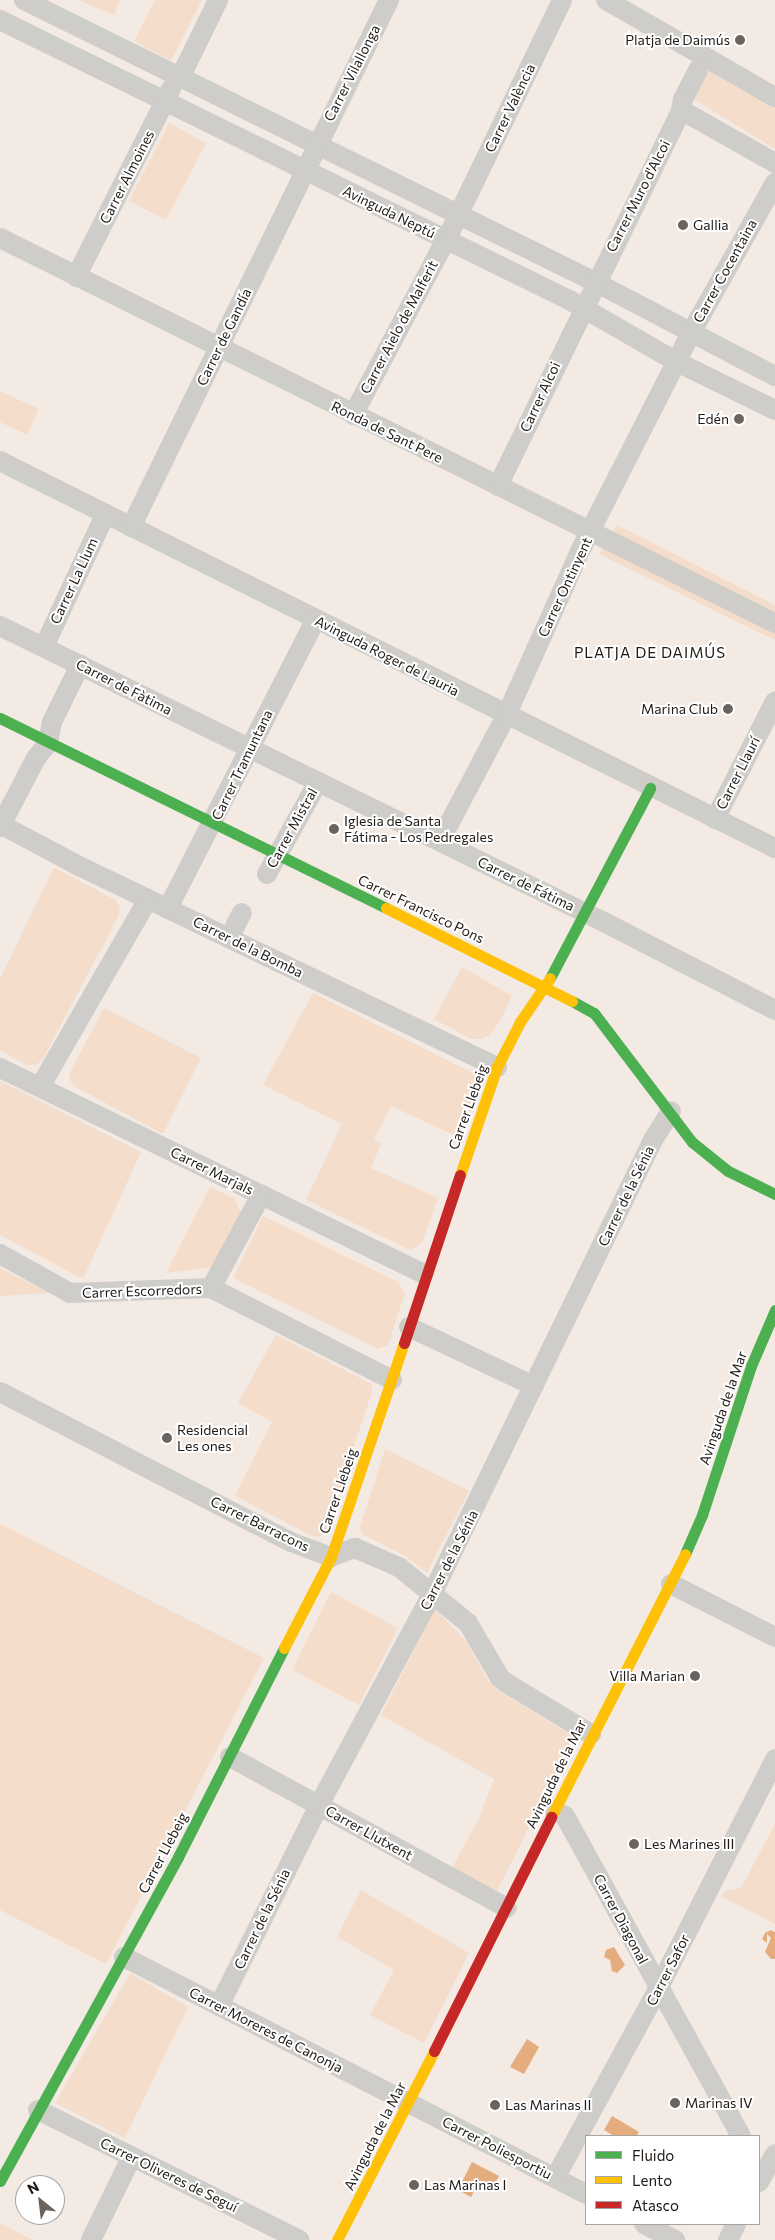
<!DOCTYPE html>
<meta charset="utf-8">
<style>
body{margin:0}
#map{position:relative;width:775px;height:2240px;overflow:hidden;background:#f3eae4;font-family:Commissioner,sans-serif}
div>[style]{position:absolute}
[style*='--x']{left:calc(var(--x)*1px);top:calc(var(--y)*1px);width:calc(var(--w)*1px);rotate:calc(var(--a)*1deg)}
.green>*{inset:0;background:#f5ddcb}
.water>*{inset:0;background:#e5ac7e}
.street>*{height:20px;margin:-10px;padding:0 10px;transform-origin:10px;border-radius:10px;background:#cfcdca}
.fast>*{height:11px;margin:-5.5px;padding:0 5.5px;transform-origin:5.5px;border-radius:5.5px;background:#4caf50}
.slow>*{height:11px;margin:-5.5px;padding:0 5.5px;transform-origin:5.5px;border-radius:5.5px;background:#ffc107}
.jam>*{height:11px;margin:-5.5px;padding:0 5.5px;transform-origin:5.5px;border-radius:5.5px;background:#c62828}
.dots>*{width:14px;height:14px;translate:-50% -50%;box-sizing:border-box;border:2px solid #fff;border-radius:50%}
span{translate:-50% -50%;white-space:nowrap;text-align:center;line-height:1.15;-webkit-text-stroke:4px #fff;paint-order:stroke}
.poi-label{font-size:14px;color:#201a16}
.right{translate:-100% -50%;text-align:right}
.left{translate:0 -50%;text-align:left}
.street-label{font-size:14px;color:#201a16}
.neighbourhood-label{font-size:15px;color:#201a16;letter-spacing:1px}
.legend{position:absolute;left:585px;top:2135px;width:175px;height:90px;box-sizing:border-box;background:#fff;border:1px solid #a6a3a2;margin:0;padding:6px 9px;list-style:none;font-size:15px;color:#201a16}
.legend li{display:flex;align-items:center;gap:10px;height:25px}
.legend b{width:25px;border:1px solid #a6a3a2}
.north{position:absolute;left:15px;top:2175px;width:50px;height:50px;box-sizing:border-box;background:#fff;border:1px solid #a6a3a2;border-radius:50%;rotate:331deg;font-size:14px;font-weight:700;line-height:20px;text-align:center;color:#201a16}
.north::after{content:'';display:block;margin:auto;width:18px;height:22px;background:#6a635e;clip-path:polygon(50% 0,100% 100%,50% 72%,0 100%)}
</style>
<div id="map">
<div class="green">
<i style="clip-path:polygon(78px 0,120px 0,114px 15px)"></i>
<i style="clip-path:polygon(155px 0,202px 0,171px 61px,134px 41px)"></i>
<i style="clip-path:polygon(710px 67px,775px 104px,775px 149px,692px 98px)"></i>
<i style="clip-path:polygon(169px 123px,206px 143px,166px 220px,129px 201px)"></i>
<i style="clip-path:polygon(0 391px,39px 409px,27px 435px,0 422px)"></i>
<i style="clip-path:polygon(617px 525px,775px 605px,775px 640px,599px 554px)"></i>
<i style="clip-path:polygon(54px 867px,115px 900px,120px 907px,118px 917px,43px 1059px,36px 1065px,26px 1065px,0 1050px,0 979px)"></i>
<i style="clip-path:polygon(462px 967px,512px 996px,499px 1023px,489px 1035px,481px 1039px,471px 1039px,434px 1019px)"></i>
<i style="clip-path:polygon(313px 993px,475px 1074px,476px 1087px,458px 1137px,391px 1106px,374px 1139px,381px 1144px,371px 1168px,438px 1198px,422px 1243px,410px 1250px,306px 1200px,342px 1124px,263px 1085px)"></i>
<i style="clip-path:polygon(104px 1008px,201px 1058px,163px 1134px,74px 1086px,69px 1079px,71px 1070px)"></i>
<i style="clip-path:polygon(0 1081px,141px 1152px,83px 1279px,0 1235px)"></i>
<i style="clip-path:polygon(210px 1187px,234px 1198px,241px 1212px,213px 1267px,166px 1273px)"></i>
<i style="clip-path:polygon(263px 1216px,398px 1282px,405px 1293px,388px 1345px,378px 1349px,233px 1278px)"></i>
<i style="clip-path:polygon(0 1268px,49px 1293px,0 1296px)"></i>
<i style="clip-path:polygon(276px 1335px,372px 1384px,372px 1392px,326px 1531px,319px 1537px,312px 1536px,235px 1496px,272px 1422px,238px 1403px)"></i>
<i style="clip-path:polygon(385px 1449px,469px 1491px,427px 1573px,405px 1556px,362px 1534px,360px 1527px)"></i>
<i style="clip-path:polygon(0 1524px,264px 1658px,106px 1964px,0 1910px)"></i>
<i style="clip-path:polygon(331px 1592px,398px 1628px,359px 1705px,292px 1670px)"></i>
<i style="clip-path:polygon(435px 1609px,467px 1642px,487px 1679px,497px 1690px,575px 1737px,497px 1891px,452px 1868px,479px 1818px,494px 1779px,381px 1715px)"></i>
<i style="clip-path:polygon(775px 1824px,775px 1924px,721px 1896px,725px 1891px,741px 1888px)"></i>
<i style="clip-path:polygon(361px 1890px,469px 1953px,424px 2043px,370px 2015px,394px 1970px,337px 1937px)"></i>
<i style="clip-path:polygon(130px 1973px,188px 2007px,125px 2138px,55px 2103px)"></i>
<i style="clip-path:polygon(0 2223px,33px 2240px,0 2240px)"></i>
</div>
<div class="water">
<i style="clip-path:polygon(771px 1930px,775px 1932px,775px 1959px,771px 1959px,765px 1952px,771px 1938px,767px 1934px,767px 1943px,762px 1939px,765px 1933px)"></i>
<i style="clip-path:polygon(614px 1947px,625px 1965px,617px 1973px,612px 1971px,610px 1960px,604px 1957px,606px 1950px)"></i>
<i style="clip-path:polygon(527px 2039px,539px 2047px,524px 2074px,510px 2067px)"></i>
<i style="clip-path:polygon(612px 2116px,639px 2132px,636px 2136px,614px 2136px,604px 2130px)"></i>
<i style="clip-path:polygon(472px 2162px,499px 2176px,492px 2189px,479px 2182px,471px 2197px,458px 2190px)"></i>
</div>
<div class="street">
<i style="--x:24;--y:0;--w:637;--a:26.28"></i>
<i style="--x:595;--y:282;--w:203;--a:27.6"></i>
<i style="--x:606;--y:0;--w:195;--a:29.9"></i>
<i style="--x:0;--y:20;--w:636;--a:26.2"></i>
<i style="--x:571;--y:301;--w:122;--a:29.9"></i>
<i style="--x:677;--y:362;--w:109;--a:26.1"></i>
<i style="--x:698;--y:70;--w:33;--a:117"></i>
<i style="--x:683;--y:99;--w:11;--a:100"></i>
<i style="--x:681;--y:110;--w:108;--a:29.4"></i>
<i style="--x:180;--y:78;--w:87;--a:-64"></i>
<i style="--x:0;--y:238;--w:865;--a:26.42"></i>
<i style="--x:76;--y:277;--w:211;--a:-63.2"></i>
<i style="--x:353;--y:415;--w:209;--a:-62.1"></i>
<i style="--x:451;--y:230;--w:255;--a:-64.2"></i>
<i style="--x:0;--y:461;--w:866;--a:26.54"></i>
<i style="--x:498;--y:486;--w:418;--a:-64"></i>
<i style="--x:131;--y:527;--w:587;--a:-63.92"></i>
<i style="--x:0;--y:626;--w:670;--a:26.11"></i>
<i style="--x:602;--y:921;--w:195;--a:27.2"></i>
<i style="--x:44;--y:647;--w:145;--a:-65.2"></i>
<i style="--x:715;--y:819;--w:132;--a:-63"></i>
<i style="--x:0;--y:824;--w:87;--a:28"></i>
<i style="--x:77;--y:865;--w:466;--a:25.7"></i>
<i style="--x:0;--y:827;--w:78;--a:-62.4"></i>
<i style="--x:36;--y:758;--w:19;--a:-51"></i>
<i style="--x:48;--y:743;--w:21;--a:-79"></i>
<i style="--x:52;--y:722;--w:64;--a:-63.8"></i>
<i style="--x:440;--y:841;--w:141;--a:-62.2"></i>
<i style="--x:506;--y:716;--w:185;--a:-65.8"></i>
<i style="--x:582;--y:547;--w:240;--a:-63"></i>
<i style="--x:691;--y:333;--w:172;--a:-60.8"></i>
<i style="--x:267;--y:874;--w:105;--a:-61"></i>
<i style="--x:168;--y:908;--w:322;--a:-62.9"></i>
<i style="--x:229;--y:938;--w:28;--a:-63"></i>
<i style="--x:0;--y:1068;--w:471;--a:25.9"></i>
<i style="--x:40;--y:1087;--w:217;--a:-60.1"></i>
<i style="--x:0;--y:1254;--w:80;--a:29.1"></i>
<i style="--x:70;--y:1293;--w:141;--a:-2"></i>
<i style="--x:211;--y:1288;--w:203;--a:26.9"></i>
<i style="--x:211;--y:1288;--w:106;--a:-61.7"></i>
<i style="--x:409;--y:1327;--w:138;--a:25.3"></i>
<i style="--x:0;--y:1392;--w:327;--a:27.3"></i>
<i style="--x:291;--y:1542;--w:43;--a:20.6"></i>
<i style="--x:331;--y:1557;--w:26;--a:-21"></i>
<i style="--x:355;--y:1548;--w:48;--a:23.4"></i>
<i style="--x:399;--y:1567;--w:89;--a:39.1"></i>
<i style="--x:468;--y:1623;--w:64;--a:59.8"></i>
<i style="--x:500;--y:1678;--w:10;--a:37"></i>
<i style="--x:508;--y:1684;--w:97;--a:31.1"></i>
<i style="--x:671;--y:1584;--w:117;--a:27"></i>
<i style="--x:230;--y:1757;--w:315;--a:28.6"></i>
<i style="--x:555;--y:1811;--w:11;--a:27"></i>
<i style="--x:565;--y:1816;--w:365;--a:61.2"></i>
<i style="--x:124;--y:1957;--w:519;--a:27.16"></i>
<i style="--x:219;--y:2006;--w:225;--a:-63.5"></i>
<i style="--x:319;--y:1805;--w:242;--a:-61.8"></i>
<i style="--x:433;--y:1592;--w:503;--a:-64.05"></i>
<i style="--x:653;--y:1140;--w:34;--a:-58"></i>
<i style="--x:38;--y:2110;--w:292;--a:26.4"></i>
<i style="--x:555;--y:2178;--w:215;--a:-61.4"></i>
<i style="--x:658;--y:1989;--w:258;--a:-63"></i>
<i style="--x:759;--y:2182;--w:32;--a:-60"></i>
<i style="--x:644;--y:2224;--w:35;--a:27"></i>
<i style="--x:91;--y:2240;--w:93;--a:-64"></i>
<i style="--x:728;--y:2240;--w:18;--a:-63"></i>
</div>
<div class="fast">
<i style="--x:0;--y:718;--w:430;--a:26.2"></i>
<i style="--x:550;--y:978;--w:215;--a:-62.2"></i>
<i style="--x:572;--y:1001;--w:25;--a:29"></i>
<i style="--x:594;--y:1013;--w:162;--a:52.8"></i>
<i style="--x:692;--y:1142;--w:46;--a:38.9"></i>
<i style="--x:728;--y:1171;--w:52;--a:26.1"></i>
<i style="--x:685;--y:1554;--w:43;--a:-66.4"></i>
<i style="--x:702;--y:1515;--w:157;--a:-71.8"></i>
<i style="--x:751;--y:1366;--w:61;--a:-66.8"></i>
<i style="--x:0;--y:2181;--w:370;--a:-61.2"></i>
<i style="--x:178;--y:1857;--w:234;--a:-63.1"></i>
</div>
<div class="slow">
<i style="--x:386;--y:908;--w:208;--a:26.6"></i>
<i style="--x:460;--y:1175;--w:114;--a:-71.1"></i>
<i style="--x:497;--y:1067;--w:51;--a:-62.9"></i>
<i style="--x:520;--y:1022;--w:53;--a:-55.7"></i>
<i style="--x:284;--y:1648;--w:102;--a:-62.7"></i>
<i style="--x:331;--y:1557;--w:226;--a:-71.2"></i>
<i style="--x:551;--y:1817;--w:295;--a:-63"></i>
<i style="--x:337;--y:2240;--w:212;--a:-62.8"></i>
</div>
<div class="jam">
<i style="--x:404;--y:1343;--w:177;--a:-71.6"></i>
<i style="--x:434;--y:2051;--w:262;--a:-63.4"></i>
</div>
<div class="dots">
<i style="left:740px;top:40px;background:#6a635e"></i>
<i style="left:683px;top:225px;background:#6a635e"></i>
<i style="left:739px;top:419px;background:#6a635e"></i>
<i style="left:728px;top:709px;background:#6a635e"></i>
<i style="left:334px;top:829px;background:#6a635e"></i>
<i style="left:167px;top:1438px;background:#6a635e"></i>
<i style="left:695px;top:1676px;background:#6a635e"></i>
<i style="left:634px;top:1844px;background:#6a635e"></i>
<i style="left:675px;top:2103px;background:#6a635e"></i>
<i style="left:495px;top:2105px;background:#6a635e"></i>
<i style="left:414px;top:2185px;background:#6a635e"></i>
</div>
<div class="poi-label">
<span class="right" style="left:730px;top:40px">Platja de Daimús</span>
<span class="left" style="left:693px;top:225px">Gallia</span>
<span class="right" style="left:729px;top:419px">Edén</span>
<span class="right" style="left:718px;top:709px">Marina Club</span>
<span class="left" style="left:344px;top:829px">Iglesia de Santa<br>Fátima - Los Pedregales</span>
<span class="left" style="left:177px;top:1438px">Residencial<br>Les ones</span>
<span class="right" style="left:685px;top:1676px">Villa Marian</span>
<span class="left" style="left:644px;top:1844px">Les Marines III</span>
<span class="left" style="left:685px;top:2103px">Marinas IV</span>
<span class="left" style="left:505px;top:2105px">Las Marinas II</span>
<span class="left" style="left:424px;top:2185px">Las Marinas I</span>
</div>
<div class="street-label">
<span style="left:352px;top:73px;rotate:-63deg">Carrer Vilallonga</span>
<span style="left:510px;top:108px;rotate:-64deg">Carrer València</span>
<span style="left:127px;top:177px;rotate:-63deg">Carrer Almoines</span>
<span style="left:638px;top:196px;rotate:-63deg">Carrer Muro d'Alcoi</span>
<span style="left:389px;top:212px;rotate:26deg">Avinguda Neptú</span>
<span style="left:725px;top:271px;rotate:-61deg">Carrer Cocentaina</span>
<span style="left:399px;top:327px;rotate:-62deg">Carrer Aielo de Malferit</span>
<span style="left:224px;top:337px;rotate:-64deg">Carrer de Gandía</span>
<span style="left:540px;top:397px;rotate:-65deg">Carrer Alcoi</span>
<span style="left:387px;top:432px;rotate:26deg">Ronda de Sant Pere</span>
<span style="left:74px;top:581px;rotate:-65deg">Carrer La Llum</span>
<span style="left:565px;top:587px;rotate:-65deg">Carrer Ontinyent</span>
<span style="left:387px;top:656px;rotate:27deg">Avinguda Roger de Lauria</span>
<span style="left:124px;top:687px;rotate:27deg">Carrer de Fàtima</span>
<span style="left:242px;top:765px;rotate:-64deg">Carrer Tramuntana</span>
<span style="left:738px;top:773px;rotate:-63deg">Carrer Llaurí</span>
<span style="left:292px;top:828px;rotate:-61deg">Carrer Mistral</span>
<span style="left:526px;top:884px;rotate:26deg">Carrer de Fátima</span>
<span style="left:421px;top:909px;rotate:26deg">Carrer Francisco Pons</span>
<span style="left:248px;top:947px;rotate:26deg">Carrer de la Bomba</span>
<span style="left:468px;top:1107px;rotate:-70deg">Carrer Llebeig</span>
<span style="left:212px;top:1171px;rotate:26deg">Carrer Marjals</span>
<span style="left:626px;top:1196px;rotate:-64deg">Carrer de la Sénia</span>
<span style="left:142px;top:1291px;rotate:-2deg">Carrer Escorredors</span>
<span style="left:723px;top:1408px;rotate:-71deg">Avinguda de la Mar</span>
<span style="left:338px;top:1491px;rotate:-71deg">Carrer Llebeig</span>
<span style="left:260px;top:1524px;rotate:26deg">Carrer Barracons</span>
<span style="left:449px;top:1560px;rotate:-63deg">Carrer de la Sénia</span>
<span style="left:556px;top:1774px;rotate:-64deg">Avinguda de la Mar</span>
<span style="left:369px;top:1833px;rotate:29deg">Carrer Llutxent</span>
<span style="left:163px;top:1853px;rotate:-62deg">Carrer Llebeig</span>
<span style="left:262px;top:1919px;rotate:-64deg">Carrer de la Sénia</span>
<span style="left:621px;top:1919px;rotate:62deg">Carrer Diagonal</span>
<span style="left:668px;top:1970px;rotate:-63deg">Carrer Safor</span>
<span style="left:266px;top:2030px;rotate:27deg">Carrer Moreres de Canonja</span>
<span style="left:375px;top:2136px;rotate:-63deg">Avinguda de la Mar</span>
<span style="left:497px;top:2148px;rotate:27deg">Carrer Poliesportiu</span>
<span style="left:169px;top:2175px;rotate:26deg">Carrer Oliveres de Seguí</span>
</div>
<div class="neighbourhood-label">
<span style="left:650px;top:653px">PLATJA DE DAIMÚS</span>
</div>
<ul class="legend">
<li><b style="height:6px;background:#4caf50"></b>Fluido</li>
<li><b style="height:6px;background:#ffc107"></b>Lento</li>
<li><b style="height:6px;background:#c62828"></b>Atasco</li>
</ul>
<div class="north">N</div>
</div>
